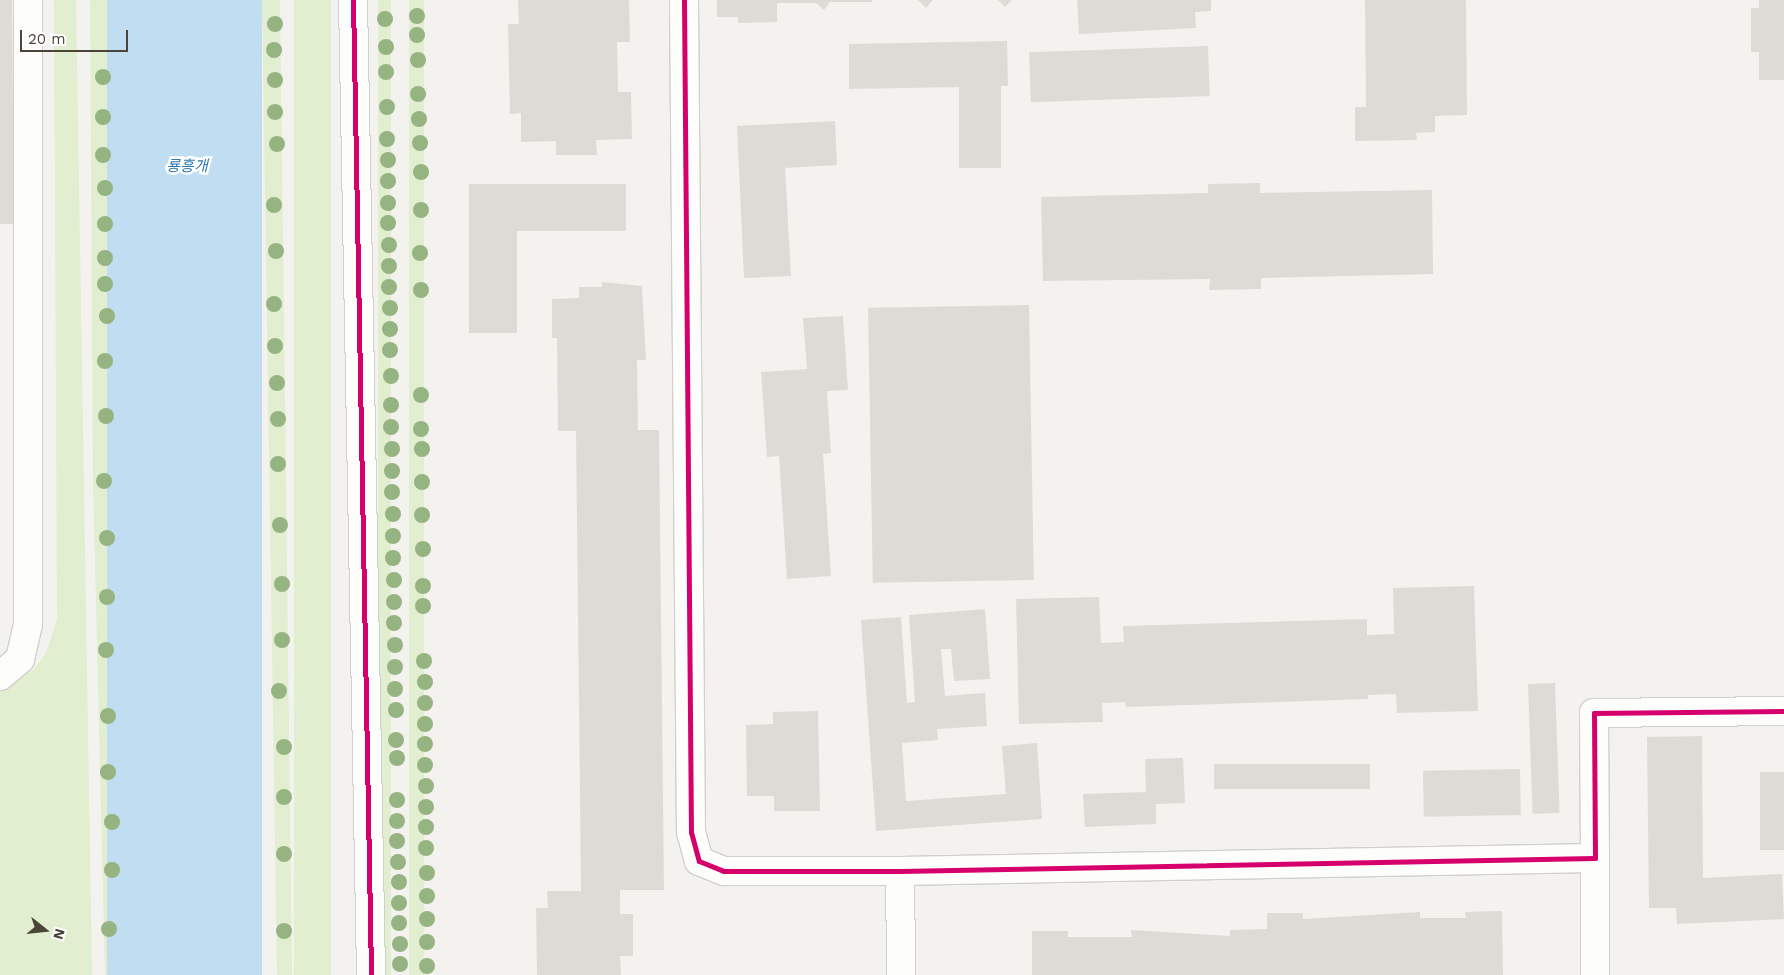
<!DOCTYPE html>
<html>
<head>
<meta charset="utf-8">
<style>
	body { margin:0 }
	#map { position:relative; width:1784px; height:975px; overflow:hidden; background:#f4f2ee; font-family:"Work Sans","Noto Sans KR",sans-serif }
	div>[style] { position:absolute }
	[style*='--x'] { left:calc(var(--x)*1px); top:calc(var(--y)*1px); width:calc(var(--w)*1px); rotate:calc(var(--a)*1deg) }
	.green>* { inset:0; background:#e1eecf; transform-origin:0 0 }
	.water>* { inset:0; background:#c0ddf1; transform-origin:0 0 }
	.building>* { inset:0; background:#dedbd6; transform-origin:0 0 }
	.roads { filter:drop-shadow(1px 0 #d2d0cb) drop-shadow(-1px 0 #d2d0cb) drop-shadow(0 1px #d2d0cb) drop-shadow(0 -1px #d2d0cb) }
	.minor>* { height:28px; margin:-14px; padding:0 14px; transform-origin:14px; border-radius:14px; background:#fdfdfc }
	.cycleway>* { height:5px; margin:-2.5px; padding:0 2.5px; transform-origin:2.5px; border-radius:2.5px; background:#d6006c }
	.trees>* { width:16px; height:16px; margin:-8px; border-radius:50%; background:#96b382 }
	span { translate:-50% -50%; white-space:nowrap; text-align:center; line-height:1.15; -webkit-text-stroke:5px #fff; paint-order:stroke }
	.water-label { font-size:15px; color:#2e7ab2; font-style:italic }
	.north { position:absolute; left:20px; top:905px; width:50px; height:50px; -webkit-text-stroke:4px #fff; paint-order:stroke; rotate:106deg; font-size:14px; font-weight:700; line-height:20px; text-align:center; color:#4b4439 }
	.north::after { content:''; display:block; margin:auto; width:18px; height:22px; background:#4b4439; clip-path:polygon(50% 0,100% 100%,50% 72%,0 100%) }
	.scale { position:absolute; left:20px; top:30px; width:108px; height:22px; box-sizing:border-box; border:2px solid #4b4439; border-top:0; padding-left:6px; font-size:15px; line-height:18px; white-space:nowrap; color:#4b4439; -webkit-text-stroke:4px #fff; paint-order:stroke }
</style>
</head>
<body>
<div id="map">
	<div class="green">
		<i style="clip-path:polygon(54px 0,76px 0,92px 975px,0 975px,0 682px,32px 671px,46px 653px,57px 619px)"></i>
		<i style="clip-path:polygon(90px 0,107px 0,124px 975px,105px 975px,93px 482px)"></i>
		<i style="clip-path:polygon(262px 0,280px 0,292px 975px,277px 975px)"></i>
		<i style="left:294px;top:0;width:37px;height:975px"></i>
		<i style="left:378px;top:0;width:13px;height:975px"></i>
		<i style="left:409px;top:0;width:15px;height:975px"></i>
	</div>
	<div class="water">
		<i style="left:107px;top:0;width:155px;height:975px"></i>
	</div>
	<div class="building">
		<i style="clip-path:polygon(0 0,12px 0,14px 224px,0 224px)"></i>
		<i style="clip-path:polygon(518px 0,629px 0,630px 42px,617px 42px,618px 92px,631px 92px,632px 139px,596px 140px,597px 155px,556px 155px,556px 141px,521px 142px,521px 113px,510px 114px,508px 24px,519px 24px)"></i>
		<i style="clip-path:polygon(717px 0,872px 0,872px 2px,830px 2px,824px 10px,816px 3px,777px 3px,777px 22px,738px 23px,738px 17px,717px 17px)"></i>
		<i style="clip-path:polygon(918px 0,933px 0,926px 8px)"></i>
		<i style="clip-path:polygon(998px 0,1012px 0,1005px 7px)"></i>
		<i style="clip-path:polygon(1077px 0,1211px 0,1211px 11px,1195px 12px,1196px 28px,1079px 34px)"></i>
		<i style="clip-path:polygon(1365px 0,1466px 0,1467px 115px,1435px 116px,1435px 132px,1416px 133px,1417px 140px,1355px 141px,1355px 107px,1366px 107px)"></i>
		<i style="clip-path:polygon(1759px 0,1784px 0,1784px 80px,1759px 80px,1759px 52px,1751px 52px,1751px 8px,1759px 8px)"></i>
		<i style="clip-path:polygon(1007px 41px,1008px 86px,1001px 86px,1001px 168px,959px 168px,959px 87px,849px 89px,849px 44px)"></i>
		<i style="left:1208px;top:46px;width:50px;height:179px;rotate:88deg"></i>
		<i style="clip-path:polygon(835px 121px,837px 165px,785px 168px,791px 276px,744px 278px,737px 126px)"></i>
		<i style="clip-path:polygon(1260px 183px,1260px 193px,1432px 190px,1433px 274px,1261px 278px,1261px 289px,1209px 290px,1210px 279px,1043px 281px,1041px 197px,1208px 193px,1208px 184px)"></i>
		<i style="clip-path:polygon(469px 184px,626px 184px,626px 231px,517px 231px,517px 333px,469px 333px)"></i>
		<i style="clip-path:polygon(602px 282px,642px 286px,646px 360px,637px 360px,638px 430px,659px 430px,664px 890px,620px 890px,620px 914px,633px 914px,633px 956px,620px 956px,621px 975px,537px 975px,536px 908px,548px 908px,547px 891px,581px 891px,576px 431px,558px 431px,557px 338px,552px 338px,552px 299px,579px 298px,579px 287px,602px 287px)"></i>
		<i style="left:1029px;top:305px;width:275px;height:161px;rotate:89deg"></i>
		<i style="clip-path:polygon(843px 316px,848px 390px,827px 391px,831px 453px,823px 454px,831px 576px,787px 579px,779px 456px,767px 457px,761px 372px,807px 369px,803px 318px)"></i>
		<i style="clip-path:polygon(1474px 586px,1478px 711px,1397px 713px,1396px 694px,1368px 695px,1368px 699px,1126px 707px,1125px 702px,1102px 703px,1103px 722px,1019px 724px,1016px 599px,1099px 597px,1101px 643px,1124px 642px,1123px 626px,1367px 619px,1367px 635px,1394px 634px,1393px 588px)"></i>
		<i style="clip-path:polygon(985px 609px,990px 679px,954px 681px,951px 649px,941px 649px,945px 696px,985px 693px,987px 726px,937px 729px,938px 740px,902px 743px,906px 801px,1006px 794px,1002px 746px,1037px 743px,1042px 819px,876px 831px,861px 620px,901px 617px,907px 703px,915px 702px,909px 615px)"></i>
		<i style="left:1555px;top:683px;width:130px;height:27px;rotate:88deg"></i>
		<i style="clip-path:polygon(818px 711px,820px 811px,774px 811px,774px 796px,747px 796px,746px 725px,773px 724px,773px 712px)"></i>
		<i style="clip-path:polygon(1702px 736px,1703px 878px,1782px 874px,1784px 919px,1677px 924px,1676px 908px,1649px 908px,1647px 737px)"></i>
		<i style="clip-path:polygon(1183px 758px,1185px 803px,1156px 804px,1156px 824px,1085px 827px,1083px 794px,1146px 792px,1145px 759px)"></i>
		<i style="left:1370px;top:764px;width:25px;height:156px;rotate:90deg"></i>
		<i style="left:1520px;top:769px;width:46px;height:97px;rotate:89deg"></i>
		<i style="left:1760px;top:772px;width:24px;height:78px"></i>
		<i style="clip-path:polygon(1502px 911px,1503px 975px,1032px 975px,1032px 931px,1068px 931px,1068px 937px,1132px 937px,1131px 930px,1230px 936px,1230px 930px,1267px 929px,1267px 913px,1303px 913px,1303px 919px,1420px 912px,1420px 918px,1466px 918px,1465px 912px)"></i>
	</div>
	<div class="roads">
		<div class="minor">
			<i style="--x:353;--y:0;--w:975;--a:88.94"></i>
			<i style="--x:684;--y:0;--w:832;--a:89.52"></i>
			<i style="--x:691;--y:832;--w:30;--a:75"></i>
			<i style="--x:699;--y:861;--w:27;--a:22"></i>
			<i style="--x:724;--y:871;--w:176;--a:0"></i>
			<i style="--x:900;--y:871;--w:695;--a:-1.07"></i>
			<i style="--x:1595;--y:858;--w:145;--a:-90.4"></i>
			<i style="--x:1594;--y:713;--w:190;--a:-0.6"></i>
			<i style="--x:0;--y:676;--w:26;--a:-40"></i>
			<i style="--x:20;--y:659;--w:35;--a:-77"></i>
			<i style="--x:28;--y:625;--w:625;--a:-90"></i>
			<i style="--x:1595;--y:858;--w:117;--a:90"></i>
			<i style="--x:900;--y:871;--w:104;--a:89.4"></i>
		</div>
	</div>
	<div class="cycleway">
		<i style="--x:353;--y:0;--w:975;--a:88.94"></i>
		<i style="--x:684;--y:0;--w:832;--a:89.52"></i>
		<i style="--x:691;--y:832;--w:30;--a:75"></i>
		<i style="--x:699;--y:861;--w:27;--a:22"></i>
		<i style="--x:724;--y:871;--w:176;--a:0"></i>
		<i style="--x:900;--y:871;--w:695;--a:-1.07"></i>
		<i style="--x:1595;--y:858;--w:145;--a:-90.4"></i>
		<i style="--x:1594;--y:713;--w:190;--a:-0.6"></i>
	</div>
	<div class="trees">
		<i style="left:417px;top:16px"></i>
		<i style="left:385px;top:19px"></i>
		<i style="left:275px;top:24px"></i>
		<i style="left:417px;top:35px"></i>
		<i style="left:386px;top:47px"></i>
		<i style="left:274px;top:50px"></i>
		<i style="left:418px;top:60px"></i>
		<i style="left:386px;top:72px"></i>
		<i style="left:103px;top:77px"></i>
		<i style="left:275px;top:80px"></i>
		<i style="left:418px;top:94px"></i>
		<i style="left:387px;top:107px"></i>
		<i style="left:275px;top:112px"></i>
		<i style="left:103px;top:117px"></i>
		<i style="left:419px;top:119px"></i>
		<i style="left:387px;top:139px"></i>
		<i style="left:420px;top:143px"></i>
		<i style="left:277px;top:144px"></i>
		<i style="left:103px;top:155px"></i>
		<i style="left:388px;top:160px"></i>
		<i style="left:421px;top:172px"></i>
		<i style="left:388px;top:181px"></i>
		<i style="left:105px;top:188px"></i>
		<i style="left:388px;top:203px"></i>
		<i style="left:274px;top:205px"></i>
		<i style="left:421px;top:210px"></i>
		<i style="left:388px;top:223px"></i>
		<i style="left:105px;top:224px"></i>
		<i style="left:389px;top:245px"></i>
		<i style="left:276px;top:251px"></i>
		<i style="left:420px;top:253px"></i>
		<i style="left:105px;top:258px"></i>
		<i style="left:389px;top:266px"></i>
		<i style="left:105px;top:284px"></i>
		<i style="left:389px;top:287px"></i>
		<i style="left:421px;top:290px"></i>
		<i style="left:274px;top:304px"></i>
		<i style="left:390px;top:308px"></i>
		<i style="left:107px;top:316px"></i>
		<i style="left:390px;top:329px"></i>
		<i style="left:275px;top:346px"></i>
		<i style="left:390px;top:350px"></i>
		<i style="left:105px;top:361px"></i>
		<i style="left:391px;top:376px"></i>
		<i style="left:277px;top:383px"></i>
		<i style="left:421px;top:395px"></i>
		<i style="left:391px;top:405px"></i>
		<i style="left:106px;top:416px"></i>
		<i style="left:278px;top:419px"></i>
		<i style="left:391px;top:427px"></i>
		<i style="left:421px;top:429px"></i>
		<i style="left:392px;top:449px"></i>
		<i style="left:422px;top:449px"></i>
		<i style="left:278px;top:464px"></i>
		<i style="left:392px;top:471px"></i>
		<i style="left:104px;top:481px"></i>
		<i style="left:422px;top:482px"></i>
		<i style="left:392px;top:492px"></i>
		<i style="left:393px;top:514px"></i>
		<i style="left:422px;top:515px"></i>
		<i style="left:280px;top:525px"></i>
		<i style="left:393px;top:536px"></i>
		<i style="left:107px;top:538px"></i>
		<i style="left:423px;top:549px"></i>
		<i style="left:393px;top:558px"></i>
		<i style="left:394px;top:580px"></i>
		<i style="left:282px;top:584px"></i>
		<i style="left:423px;top:586px"></i>
		<i style="left:107px;top:597px"></i>
		<i style="left:394px;top:602px"></i>
		<i style="left:423px;top:606px"></i>
		<i style="left:394px;top:623px"></i>
		<i style="left:282px;top:640px"></i>
		<i style="left:395px;top:645px"></i>
		<i style="left:106px;top:650px"></i>
		<i style="left:424px;top:661px"></i>
		<i style="left:395px;top:667px"></i>
		<i style="left:425px;top:682px"></i>
		<i style="left:395px;top:689px"></i>
		<i style="left:279px;top:691px"></i>
		<i style="left:425px;top:703px"></i>
		<i style="left:396px;top:710px"></i>
		<i style="left:108px;top:716px"></i>
		<i style="left:425px;top:724px"></i>
		<i style="left:396px;top:740px"></i>
		<i style="left:425px;top:744px"></i>
		<i style="left:284px;top:747px"></i>
		<i style="left:397px;top:758px"></i>
		<i style="left:425px;top:765px"></i>
		<i style="left:108px;top:772px"></i>
		<i style="left:426px;top:786px"></i>
		<i style="left:284px;top:797px"></i>
		<i style="left:397px;top:800px"></i>
		<i style="left:426px;top:807px"></i>
		<i style="left:397px;top:821px"></i>
		<i style="left:112px;top:822px"></i>
		<i style="left:426px;top:827px"></i>
		<i style="left:397px;top:841px"></i>
		<i style="left:426px;top:848px"></i>
		<i style="left:284px;top:854px"></i>
		<i style="left:398px;top:862px"></i>
		<i style="left:112px;top:870px"></i>
		<i style="left:427px;top:873px"></i>
		<i style="left:399px;top:882px"></i>
		<i style="left:427px;top:896px"></i>
		<i style="left:399px;top:903px"></i>
		<i style="left:427px;top:919px"></i>
		<i style="left:399px;top:923px"></i>
		<i style="left:109px;top:929px"></i>
		<i style="left:284px;top:931px"></i>
		<i style="left:427px;top:942px"></i>
		<i style="left:400px;top:944px"></i>
		<i style="left:400px;top:964px"></i>
		<i style="left:427px;top:966px"></i>
	</div>
	<div class="water-label">
		<span style="left:187px;top:167px">룡흥개</span>
	</div>
	<div class="north">N</div>
	<div class="scale">20 m</div>
</div>
</body>
</html>
